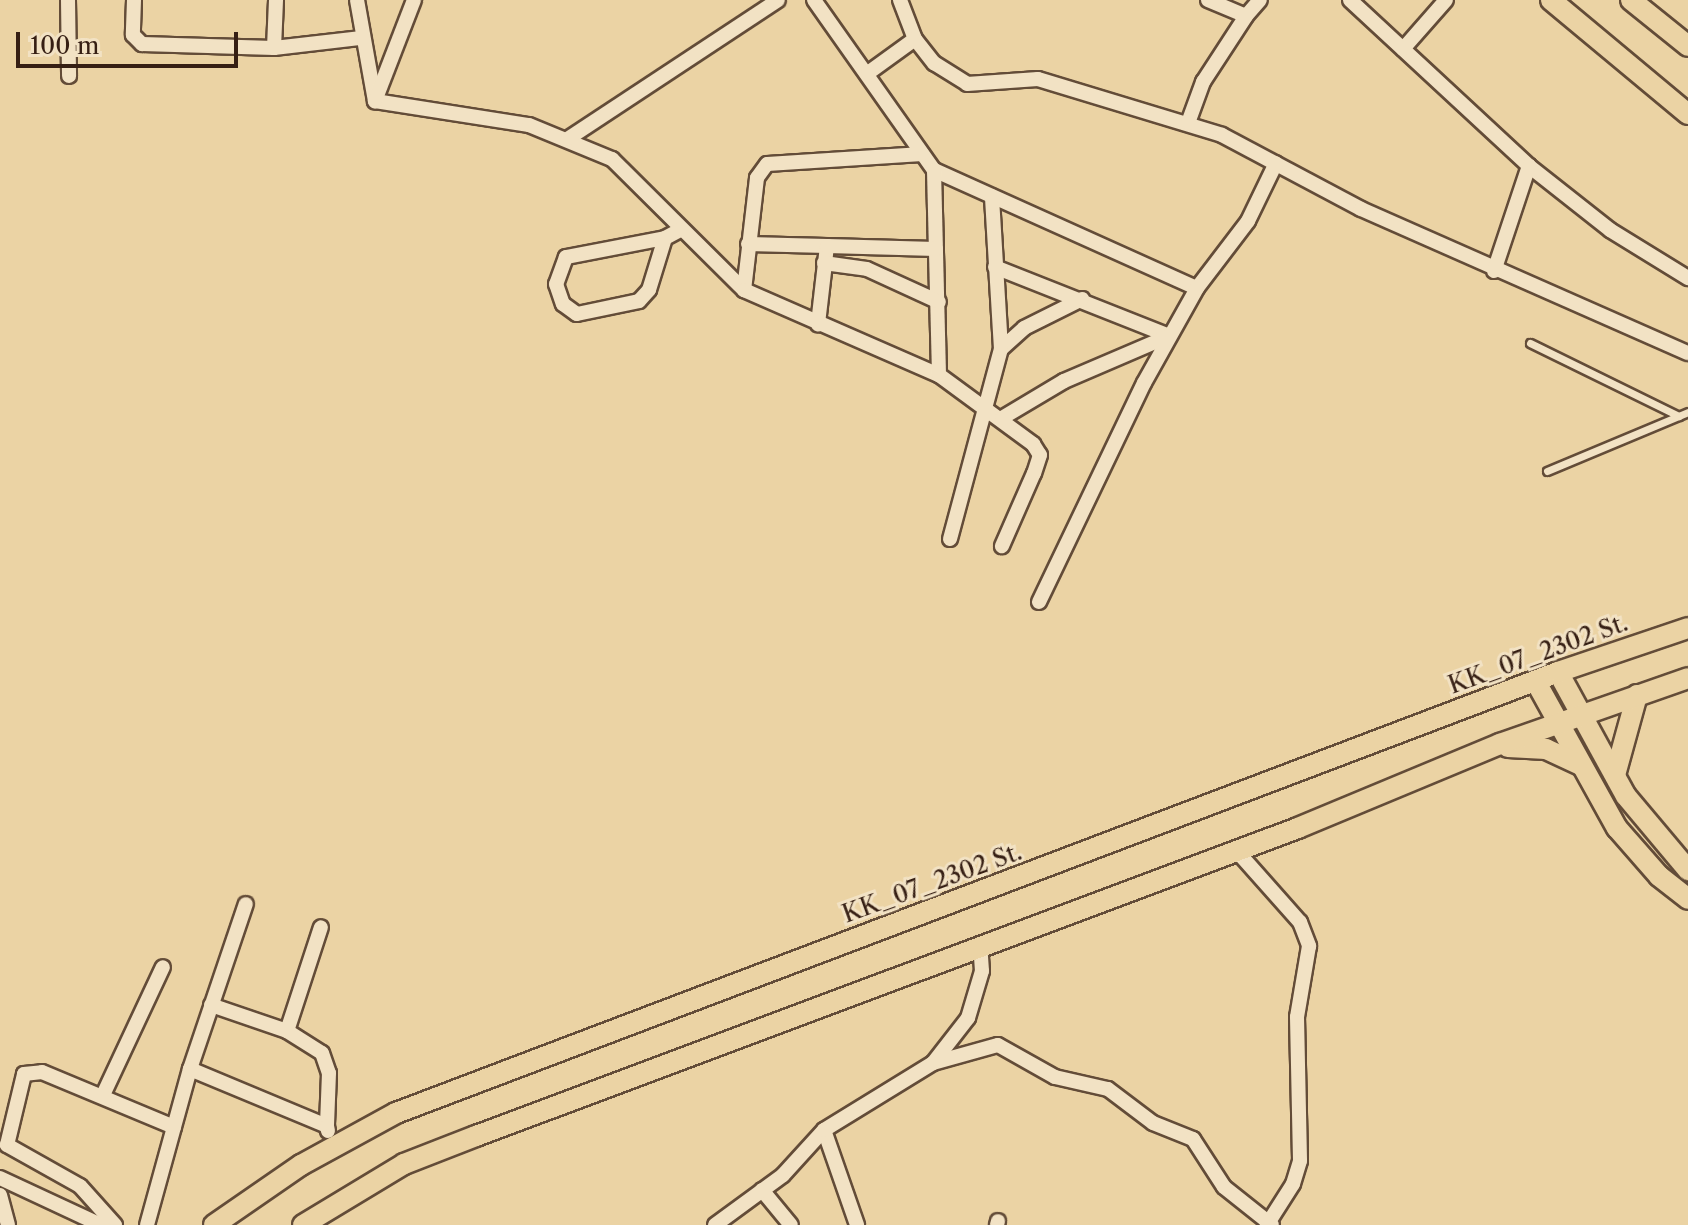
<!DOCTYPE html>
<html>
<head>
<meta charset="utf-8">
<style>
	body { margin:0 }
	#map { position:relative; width:1688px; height:1225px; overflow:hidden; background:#ebd3a4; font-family:"Libre Caslon Text",serif }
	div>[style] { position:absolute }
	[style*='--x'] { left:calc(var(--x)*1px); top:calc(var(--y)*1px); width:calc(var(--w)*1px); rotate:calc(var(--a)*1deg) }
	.roads { filter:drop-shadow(2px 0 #634c38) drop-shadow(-2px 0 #634c38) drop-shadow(0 2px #634c38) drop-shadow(0 -2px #634c38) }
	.service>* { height:7px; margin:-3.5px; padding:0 3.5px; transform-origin:3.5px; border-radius:3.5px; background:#f2e2c4 }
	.minor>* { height:14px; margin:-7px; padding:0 7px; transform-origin:7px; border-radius:7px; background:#f2e2c4 }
	.primary>* { height:20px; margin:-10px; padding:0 10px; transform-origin:10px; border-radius:10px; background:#ebd3a4 }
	span { translate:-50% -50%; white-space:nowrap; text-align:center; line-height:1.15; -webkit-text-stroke:6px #f2e2c4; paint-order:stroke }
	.street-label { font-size:24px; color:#361f14 }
	.scale { position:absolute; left:16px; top:32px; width:222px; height:36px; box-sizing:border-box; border:4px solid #361f14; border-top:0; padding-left:10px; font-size:24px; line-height:28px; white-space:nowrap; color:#361f14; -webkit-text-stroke:6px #f2e2c4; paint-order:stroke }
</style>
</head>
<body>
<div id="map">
	<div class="roads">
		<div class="service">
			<i style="--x:1530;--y:343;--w:166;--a:26.1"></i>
			<i style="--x:1547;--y:471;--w:153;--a:-22.7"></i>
		</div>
		<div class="minor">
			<i style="--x:68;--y:0;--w:76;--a:89.2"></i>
			<i style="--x:134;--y:0;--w:35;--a:92"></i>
			<i style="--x:133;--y:35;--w:13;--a:45"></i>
			<i style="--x:142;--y:44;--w:132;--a:1.7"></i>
			<i style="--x:274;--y:48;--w:88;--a:-6.6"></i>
			<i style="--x:357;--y:0;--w:103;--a:79.9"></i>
			<i style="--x:375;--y:101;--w:156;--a:8.9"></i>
			<i style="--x:529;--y:125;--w:90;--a:22.3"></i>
			<i style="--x:612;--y:159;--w:186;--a:44.8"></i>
			<i style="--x:814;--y:0;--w:208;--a:54.8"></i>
			<i style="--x:934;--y:170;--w:288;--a:24.2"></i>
			<i style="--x:900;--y:0;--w:42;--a:69"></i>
			<i style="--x:915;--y:39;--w:31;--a:52"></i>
			<i style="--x:934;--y:63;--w:39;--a:32"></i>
			<i style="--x:967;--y:84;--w:71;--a:-4"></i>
			<i style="--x:1038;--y:79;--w:192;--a:16.9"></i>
			<i style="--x:1222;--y:135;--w:157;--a:28"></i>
			<i style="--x:1361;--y:209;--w:357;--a:23.8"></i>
			<i style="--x:1208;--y:0;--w:41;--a:22.8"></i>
			<i style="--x:1246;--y:16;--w:21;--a:-49"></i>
			<i style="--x:1350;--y:0;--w:244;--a:42.8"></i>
			<i style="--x:1529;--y:166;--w:103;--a:38.3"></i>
			<i style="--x:1610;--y:230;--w:92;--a:31.6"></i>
			<i style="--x:274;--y:48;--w:48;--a:-87.6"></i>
			<i style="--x:1403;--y:49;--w:65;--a:-48.7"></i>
			<i style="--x:868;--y:73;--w:58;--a:-35.9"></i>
			<i style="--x:375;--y:101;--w:108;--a:-68.9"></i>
			<i style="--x:1188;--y:123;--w:44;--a:-69.9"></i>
			<i style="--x:1203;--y:82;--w:79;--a:-56.9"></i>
			<i style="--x:569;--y:138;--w:250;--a:-33.4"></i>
			<i style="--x:922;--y:154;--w:155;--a:176.3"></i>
			<i style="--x:767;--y:164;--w:17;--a:126"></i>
			<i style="--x:757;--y:178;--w:113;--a:96.6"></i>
			<i style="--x:744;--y:290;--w:213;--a:23.6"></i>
			<i style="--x:939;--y:375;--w:117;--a:36.3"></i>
			<i style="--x:1033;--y:444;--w:13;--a:58"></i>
			<i style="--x:1040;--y:455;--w:19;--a:108"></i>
			<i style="--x:1034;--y:473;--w:80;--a:113.7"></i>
			<i style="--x:934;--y:170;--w:205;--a:88.6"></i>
			<i style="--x:665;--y:238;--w:101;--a:169.1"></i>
			<i style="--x:566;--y:257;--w:29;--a:110"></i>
			<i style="--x:556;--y:284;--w:21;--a:71"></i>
			<i style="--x:563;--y:304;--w:17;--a:36"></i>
			<i style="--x:577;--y:314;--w:63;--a:-11.8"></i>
			<i style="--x:639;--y:301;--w:15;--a:-48"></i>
			<i style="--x:649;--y:290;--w:54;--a:-72.9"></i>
			<i style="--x:665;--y:238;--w:17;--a:-28"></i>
			<i style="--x:748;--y:244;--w:79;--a:1.5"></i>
			<i style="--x:827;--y:246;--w:79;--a:96.6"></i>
			<i style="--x:827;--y:246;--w:109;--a:1.6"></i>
			<i style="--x:824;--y:263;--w:43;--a:7.9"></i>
			<i style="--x:867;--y:269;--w:79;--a:24.6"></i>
			<i style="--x:995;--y:267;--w:187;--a:21.6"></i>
			<i style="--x:1494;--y:271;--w:111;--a:-71.6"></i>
			<i style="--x:1001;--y:349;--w:31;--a:-42"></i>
			<i style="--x:1024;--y:328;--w:65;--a:-26.6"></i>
			<i style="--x:1002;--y:418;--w:72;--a:-30.8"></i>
			<i style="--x:1064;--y:381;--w:114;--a:-23.2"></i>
			<i style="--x:950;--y:539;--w:197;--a:-75"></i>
			<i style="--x:1001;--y:349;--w:153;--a:-93.4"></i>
			<i style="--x:1039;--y:602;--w:243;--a:-64.4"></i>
			<i style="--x:1144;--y:383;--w:109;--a:-60.8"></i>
			<i style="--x:1197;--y:288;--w:84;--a:-52.7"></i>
			<i style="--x:1248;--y:221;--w:64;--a:-64.2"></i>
			<i style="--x:1236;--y:850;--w:96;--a:48.4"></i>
			<i style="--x:1300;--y:922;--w:26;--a:69"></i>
			<i style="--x:1309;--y:946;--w:72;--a:99.6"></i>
			<i style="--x:1297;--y:1017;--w:144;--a:88.8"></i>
			<i style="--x:1300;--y:1161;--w:24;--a:107"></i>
			<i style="--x:1293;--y:1184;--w:49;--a:122.4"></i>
			<i style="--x:211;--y:1005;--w:80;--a:18.9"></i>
			<i style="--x:287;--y:1031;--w:41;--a:32.2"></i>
			<i style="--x:322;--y:1053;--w:21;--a:71"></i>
			<i style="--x:329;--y:1073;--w:53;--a:92.2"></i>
			<i style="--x:287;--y:1031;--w:109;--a:-71.9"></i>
			<i style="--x:933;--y:1063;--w:67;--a:-15.5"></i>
			<i style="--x:998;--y:1045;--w:65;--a:29.3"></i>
			<i style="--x:1055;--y:1077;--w:54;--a:12.8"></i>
			<i style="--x:1108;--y:1089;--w:56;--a:37.1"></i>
			<i style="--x:1153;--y:1123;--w:43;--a:21.8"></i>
			<i style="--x:1193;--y:1139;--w:57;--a:57.1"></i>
			<i style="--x:1224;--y:1187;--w:61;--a:38.4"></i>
			<i style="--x:190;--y:1069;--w:148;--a:22.6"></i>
			<i style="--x:327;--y:1126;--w:5;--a:79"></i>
			<i style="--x:103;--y:1095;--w:141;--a:-64.9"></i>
			<i style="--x:824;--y:1130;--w:101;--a:70.8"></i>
			<i style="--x:0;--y:1178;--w:111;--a:25"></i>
			<i style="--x:762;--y:1190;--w:45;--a:50.4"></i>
			<i style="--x:0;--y:1195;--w:31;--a:75"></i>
			<i style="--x:115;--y:1225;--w:52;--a:-131.9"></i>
			<i style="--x:80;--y:1186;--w:84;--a:-150.7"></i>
			<i style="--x:7;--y:1145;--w:73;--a:-76.5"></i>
			<i style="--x:24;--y:1074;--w:18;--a:-6"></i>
			<i style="--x:42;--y:1072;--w:143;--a:22.6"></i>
			<i style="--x:147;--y:1225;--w:162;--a:-74.6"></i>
			<i style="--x:190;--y:1069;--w:174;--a:-71.3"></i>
			<i style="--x:715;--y:1225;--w:84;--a:-36.3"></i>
			<i style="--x:783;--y:1175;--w:61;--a:-47.7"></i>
			<i style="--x:824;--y:1130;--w:128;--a:-31.6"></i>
			<i style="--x:933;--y:1063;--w:57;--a:-52.1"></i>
			<i style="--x:968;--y:1018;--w:49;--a:-73.4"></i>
			<i style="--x:982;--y:971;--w:27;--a:-94"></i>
			<i style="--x:997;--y:1225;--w:4;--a:-76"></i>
		</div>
		<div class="primary">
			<i style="--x:1551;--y:0;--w:178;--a:39.8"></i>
			<i style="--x:1631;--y:0;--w:73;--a:38.9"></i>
			<i style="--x:1558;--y:672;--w:141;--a:61.3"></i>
			<i style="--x:1626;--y:796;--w:97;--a:50"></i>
			<i style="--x:1536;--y:682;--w:167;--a:61"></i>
			<i style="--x:1617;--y:828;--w:64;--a:48.8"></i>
			<i style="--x:1659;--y:876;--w:37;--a:38"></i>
			<i style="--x:1508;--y:747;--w:38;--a:3"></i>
			<i style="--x:1546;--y:749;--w:38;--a:25"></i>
			<i style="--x:1615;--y:775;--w:83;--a:-74.6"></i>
			<i style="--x:214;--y:1225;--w:106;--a:-34.6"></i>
			<i style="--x:301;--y:1165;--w:108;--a:-28.7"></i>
			<i style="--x:396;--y:1113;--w:1243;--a:-20.78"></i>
			<i style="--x:1558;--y:672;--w:137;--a:-18.7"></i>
			<i style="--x:303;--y:1225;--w:118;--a:-31.1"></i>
			<i style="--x:404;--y:1164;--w:77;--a:-21.3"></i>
			<i style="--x:476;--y:1136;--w:878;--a:-20.54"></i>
			<i style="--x:1298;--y:828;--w:219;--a:-22.6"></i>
			<i style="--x:1500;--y:744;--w:199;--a:-19.3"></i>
		</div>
	</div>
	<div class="street-label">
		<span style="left:1538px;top:654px;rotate:-20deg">KK_07_2302 St.</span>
		<span style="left:932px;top:883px;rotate:-20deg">KK_07_2302 St.</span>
	</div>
	<div class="scale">100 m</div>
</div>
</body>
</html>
